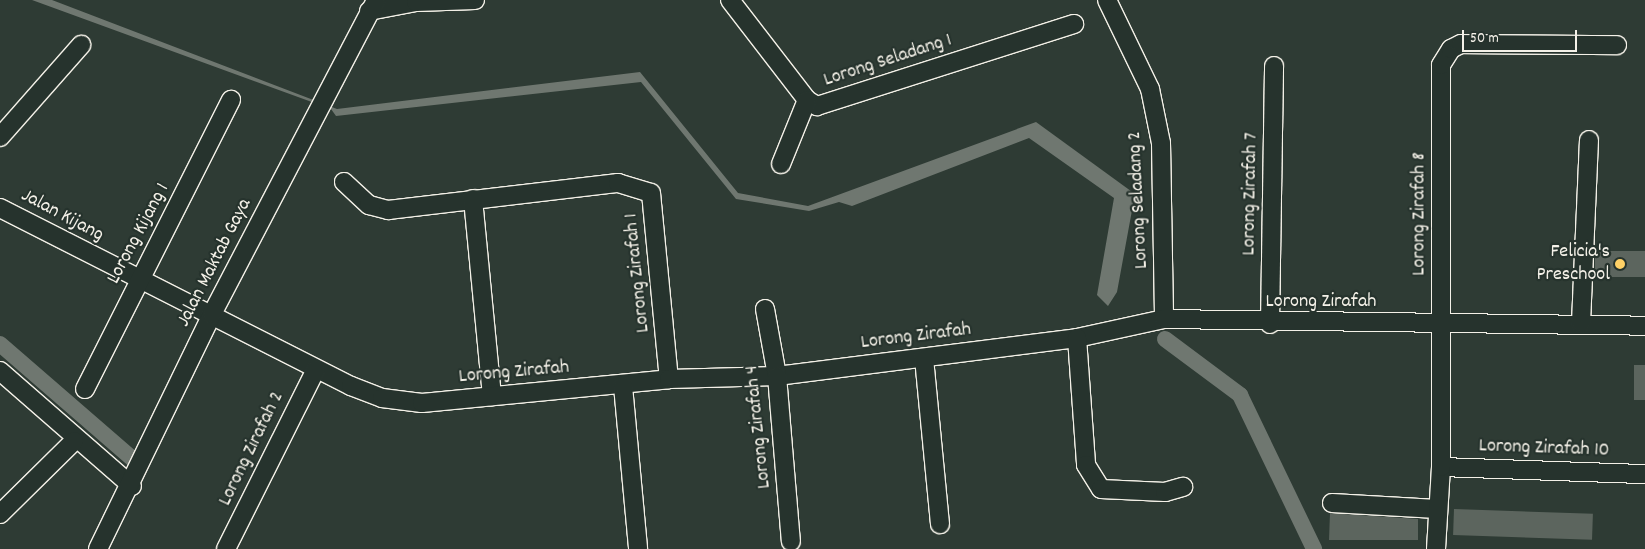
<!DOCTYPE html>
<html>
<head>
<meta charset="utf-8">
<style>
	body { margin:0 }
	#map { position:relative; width:1645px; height:549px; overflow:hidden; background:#2e3b34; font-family:Dekko,sans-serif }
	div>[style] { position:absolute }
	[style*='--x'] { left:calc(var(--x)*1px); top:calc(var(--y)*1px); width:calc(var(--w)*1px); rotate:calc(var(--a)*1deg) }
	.water>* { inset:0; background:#6f7770 }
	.canal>* { height:16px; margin:-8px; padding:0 8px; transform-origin:8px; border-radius:8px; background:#6f7770 }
	.building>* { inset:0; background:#5c655e; transform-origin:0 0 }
	.roads { filter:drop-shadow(1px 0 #f4f1e8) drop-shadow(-1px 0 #f4f1e8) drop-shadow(0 1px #f4f1e8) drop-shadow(0 -1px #f4f1e8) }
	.minor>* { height:18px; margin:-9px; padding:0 9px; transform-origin:9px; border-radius:9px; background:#26332d }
	.dots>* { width:14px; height:14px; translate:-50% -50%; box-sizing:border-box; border:2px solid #26332d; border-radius:50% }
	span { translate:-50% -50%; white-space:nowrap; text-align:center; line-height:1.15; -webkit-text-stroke:4.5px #26332d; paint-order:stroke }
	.street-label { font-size:20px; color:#f4f1e8 }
	.poi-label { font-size:20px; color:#f4f1e8 }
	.right { translate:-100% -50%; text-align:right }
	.scale { position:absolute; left:1462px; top:30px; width:115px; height:22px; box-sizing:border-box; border:2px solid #f4f1e8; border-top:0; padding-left:6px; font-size:15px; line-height:18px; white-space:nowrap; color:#f4f1e8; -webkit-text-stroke:4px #26332d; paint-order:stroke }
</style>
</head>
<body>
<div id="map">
	<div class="water">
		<i style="clip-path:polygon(32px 0,52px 0,337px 109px,640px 72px,738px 193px,808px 206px,1036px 122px,1135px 194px,1117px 292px,1108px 306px,1097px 295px,1114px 198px,1029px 138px,852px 206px,839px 202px,809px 211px,736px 199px,641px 82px,336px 116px,331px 109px)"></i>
	</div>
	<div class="canal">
		<i style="--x:1165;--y:339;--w:94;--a:36.7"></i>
		<i style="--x:1240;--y:395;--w:171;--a:64.3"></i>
		<i style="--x:0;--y:344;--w:179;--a:40.9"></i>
	</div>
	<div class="building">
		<i style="left:1595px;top:251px;width:50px;height:26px"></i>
		<i style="left:1634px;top:365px;width:11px;height:35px"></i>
		<i style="left:1454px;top:509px;width:139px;height:26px;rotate:2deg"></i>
		<i style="clip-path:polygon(1330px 513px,1418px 519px,1418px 540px,1329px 540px)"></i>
	</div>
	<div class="roads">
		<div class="minor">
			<i style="--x:730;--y:0;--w:126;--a:52.4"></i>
			<i style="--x:807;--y:100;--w:12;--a:31"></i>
			<i style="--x:817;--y:106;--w:270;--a:-17.7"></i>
			<i style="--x:1107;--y:0;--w:99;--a:64.2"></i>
			<i style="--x:1150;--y:89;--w:55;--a:78.5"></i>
			<i style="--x:1161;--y:143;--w:176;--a:89"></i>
			<i style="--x:369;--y:11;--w:48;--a:-10.8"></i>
			<i style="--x:416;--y:2;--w:59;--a:-1.9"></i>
			<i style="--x:0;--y:137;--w:123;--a:-48.6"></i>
			<i style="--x:781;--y:164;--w:69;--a:-67.9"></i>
			<i style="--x:344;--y:182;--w:34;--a:43"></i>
			<i style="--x:369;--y:205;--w:20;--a:15"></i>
			<i style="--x:388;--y:210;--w:232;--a:-6.7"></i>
			<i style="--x:618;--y:183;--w:34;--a:17"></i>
			<i style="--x:651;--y:193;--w:187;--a:84.5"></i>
			<i style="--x:473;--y:199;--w:198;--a:84.5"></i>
			<i style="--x:0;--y:208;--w:394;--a:26.9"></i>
			<i style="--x:351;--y:386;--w:33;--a:21"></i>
			<i style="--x:382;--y:398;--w:40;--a:7.1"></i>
			<i style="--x:422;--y:403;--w:248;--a:-5.5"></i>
			<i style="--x:669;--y:379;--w:108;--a:-1.6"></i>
			<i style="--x:777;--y:376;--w:302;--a:-7.2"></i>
			<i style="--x:1077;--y:338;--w:89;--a:-12.3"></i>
			<i style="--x:1164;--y:319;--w:481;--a:0.8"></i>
			<i style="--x:765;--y:309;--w:68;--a:79.8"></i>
			<i style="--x:777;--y:376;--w:166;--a:85.2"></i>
			<i style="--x:1581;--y:323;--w:183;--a:-87.5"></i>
			<i style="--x:1270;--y:324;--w:258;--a:-89.1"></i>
			<i style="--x:1077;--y:338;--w:127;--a:85.9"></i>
			<i style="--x:1086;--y:465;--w:28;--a:58"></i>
			<i style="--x:1101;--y:489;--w:64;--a:2.7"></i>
			<i style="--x:1165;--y:492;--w:19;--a:-16"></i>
			<i style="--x:924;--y:358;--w:167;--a:84.5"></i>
			<i style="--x:0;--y:371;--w:175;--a:41.1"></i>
			<i style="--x:623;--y:386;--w:164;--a:84.7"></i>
			<i style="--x:85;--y:389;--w:324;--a:-63.2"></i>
			<i style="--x:1441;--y:467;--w:204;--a:2"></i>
			<i style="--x:1332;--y:503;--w:105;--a:3.3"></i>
			<i style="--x:0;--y:514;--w:104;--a:-44.6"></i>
			<i style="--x:98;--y:549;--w:261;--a:-64.1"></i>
			<i style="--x:212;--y:314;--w:354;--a:-62.4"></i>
			<i style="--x:226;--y:549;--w:201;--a:-63.4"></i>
			<i style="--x:1436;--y:549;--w:82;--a:-86.5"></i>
			<i style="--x:1441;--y:467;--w:402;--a:-90"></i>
			<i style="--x:1441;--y:65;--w:19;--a:-58"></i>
			<i style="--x:1451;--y:49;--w:11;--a:-27"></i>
			<i style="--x:1461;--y:44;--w:156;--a:0.4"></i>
		</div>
	</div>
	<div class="dots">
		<i style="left:1620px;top:264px;background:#ffd166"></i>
	</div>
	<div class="street-label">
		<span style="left:888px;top:61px;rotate:-18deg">Lorong Seladang 1</span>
		<span style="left:1251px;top:194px;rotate:-89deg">Lorong Zirafah 7</span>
		<span style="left:1139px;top:200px;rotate:-93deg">Lorong Seladang 2</span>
		<span style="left:1420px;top:214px;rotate:-90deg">Lorong Zirafah 8</span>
		<span style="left:62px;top:216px;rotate:28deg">Jalan Kijang</span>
		<span style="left:139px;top:234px;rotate:-62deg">Lorong Kijang 1</span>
		<span style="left:215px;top:263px;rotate:-63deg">Jalan Maktab Gaya</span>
		<span style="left:638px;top:273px;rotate:-96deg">Lorong Zirafah 1</span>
		<span style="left:1321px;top:302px">Lorong Zirafah</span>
		<span style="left:916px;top:337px;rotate:-7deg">Lorong Zirafah</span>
		<span style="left:514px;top:373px;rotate:-5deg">Lorong Zirafah</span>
		<span style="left:759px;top:427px;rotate:-96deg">Lorong Zirafah 4</span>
		<span style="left:252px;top:449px;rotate:-64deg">Lorong Zirafah 2</span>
		<span style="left:1544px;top:449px;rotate:2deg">Lorong Zirafah 10</span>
	</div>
	<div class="poi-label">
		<span class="right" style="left:1610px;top:264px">Felicia's<br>Preschool</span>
	</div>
	<div class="scale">50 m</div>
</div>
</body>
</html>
